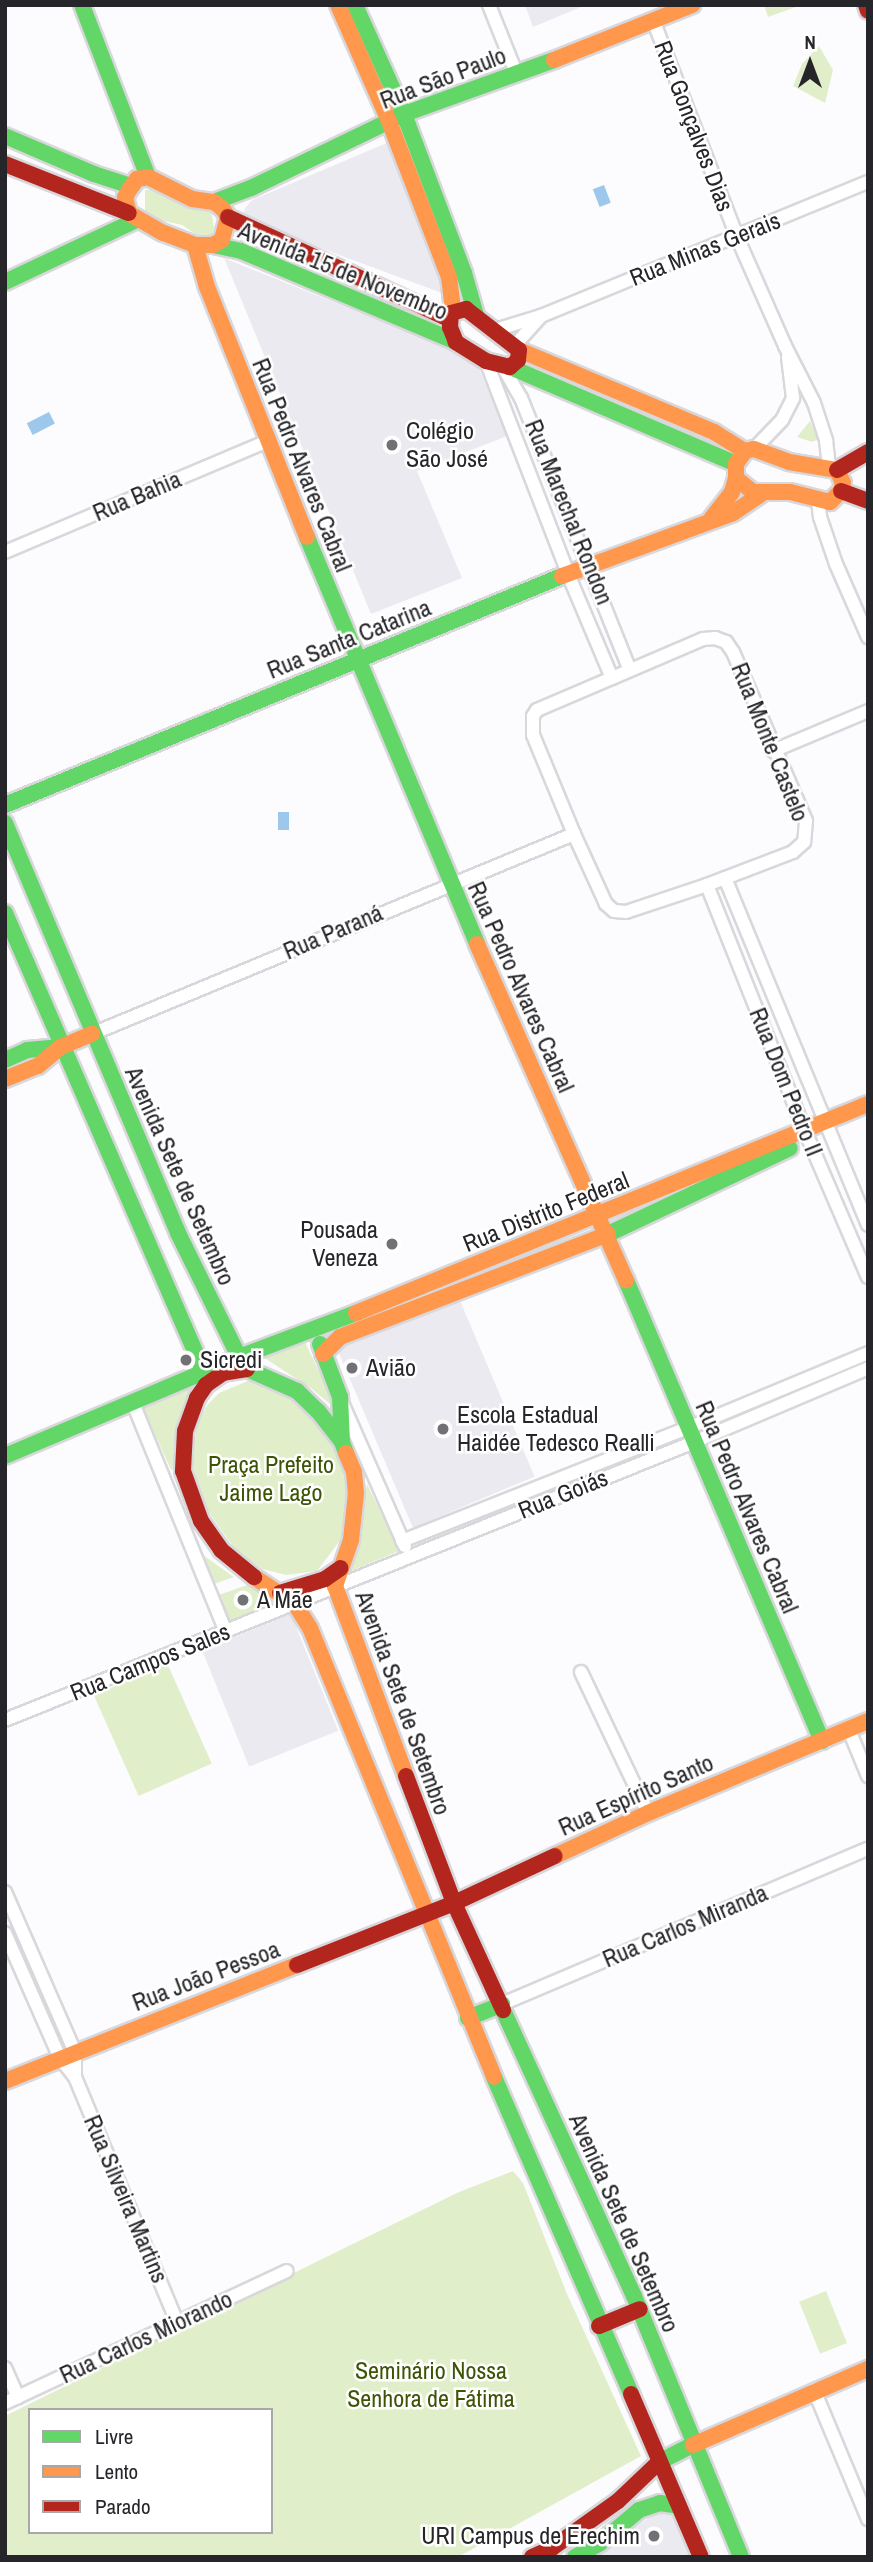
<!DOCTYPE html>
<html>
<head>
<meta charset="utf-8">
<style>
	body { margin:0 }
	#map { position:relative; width:873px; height:2562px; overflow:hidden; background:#fcfcfe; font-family:"Archivo Narrow",sans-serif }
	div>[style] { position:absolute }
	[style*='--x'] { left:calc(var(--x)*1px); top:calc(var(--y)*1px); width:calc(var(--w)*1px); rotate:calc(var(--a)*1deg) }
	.built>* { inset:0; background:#ebeaf1; transform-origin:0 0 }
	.green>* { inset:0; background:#e0efca; transform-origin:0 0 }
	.water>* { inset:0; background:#9dc8ec; transform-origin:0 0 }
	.roads { filter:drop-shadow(2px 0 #d8d7db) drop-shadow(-2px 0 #d8d7db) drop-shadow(0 2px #d8d7db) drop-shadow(0 -2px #d8d7db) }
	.street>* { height:12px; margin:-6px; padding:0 6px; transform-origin:6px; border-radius:6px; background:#fff }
	.fast>* { height:16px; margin:-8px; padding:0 8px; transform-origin:8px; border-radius:8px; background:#63d668 }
	.slow>* { height:16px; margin:-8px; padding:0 8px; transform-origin:8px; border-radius:8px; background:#ff974d }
	.jam>* { height:16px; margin:-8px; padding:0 8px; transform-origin:8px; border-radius:8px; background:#b3261e }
	.dots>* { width:19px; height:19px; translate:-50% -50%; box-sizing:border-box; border:4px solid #fff; border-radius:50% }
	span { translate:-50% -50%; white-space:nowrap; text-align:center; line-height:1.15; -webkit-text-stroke:5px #fff; paint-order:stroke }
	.street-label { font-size:24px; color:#262529 }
	.poi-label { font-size:24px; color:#262529 }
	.left { translate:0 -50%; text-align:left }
	.right { translate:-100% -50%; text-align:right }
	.park-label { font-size:24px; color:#3e5405 }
	.frame { position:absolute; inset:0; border:7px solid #262529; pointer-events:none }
	.legend { position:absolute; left:28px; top:2408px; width:245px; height:126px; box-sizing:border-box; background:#fff; border:2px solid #a8a8a9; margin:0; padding:9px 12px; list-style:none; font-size:21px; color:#262529 }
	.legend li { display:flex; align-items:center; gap:14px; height:35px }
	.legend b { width:35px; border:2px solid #a8a8a9 }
	.north { position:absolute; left:775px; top:28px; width:70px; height:70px; -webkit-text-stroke:5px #fff; paint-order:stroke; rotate:0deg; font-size:19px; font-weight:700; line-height:28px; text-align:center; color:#262529 }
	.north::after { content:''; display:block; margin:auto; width:24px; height:32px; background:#262529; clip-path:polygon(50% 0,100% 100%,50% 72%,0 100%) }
</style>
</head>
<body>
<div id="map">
	<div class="built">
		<i style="clip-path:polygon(525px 5px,586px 5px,533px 27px)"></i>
		<i style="clip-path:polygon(389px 142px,447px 292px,442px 293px,258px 225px,244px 215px,245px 208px,252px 200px)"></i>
		<i style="clip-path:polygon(224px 258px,475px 359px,507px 436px,417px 471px,462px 578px,371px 614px)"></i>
		<i style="left:458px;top:1296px;width:196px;height:132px;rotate:67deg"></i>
		<i style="left:291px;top:1614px;width:126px;height:96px;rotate:68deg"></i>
		<i style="clip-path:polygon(658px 2511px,677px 2516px,693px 2557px,594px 2557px)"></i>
	</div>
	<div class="green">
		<i style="clip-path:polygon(764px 5px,795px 5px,796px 7px,768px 17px)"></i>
		<i style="clip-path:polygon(819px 46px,833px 70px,825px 103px,793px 86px,802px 64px)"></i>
		<i style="clip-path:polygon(145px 190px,160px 190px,188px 209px,211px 210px,214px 228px,209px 243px,182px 225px,145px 217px)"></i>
		<i style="clip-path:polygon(810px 421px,819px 439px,812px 442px,797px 437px)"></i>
		<i style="clip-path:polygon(304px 1340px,338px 1411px,312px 1389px,263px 1357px)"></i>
		<i style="clip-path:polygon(248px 1381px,290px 1394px,326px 1430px,344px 1467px,349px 1492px,342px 1538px,317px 1571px,286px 1575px,262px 1569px,234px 1548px,203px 1504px,191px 1457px,198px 1422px,207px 1405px,219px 1393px)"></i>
		<i style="clip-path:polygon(187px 1384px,192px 1391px,178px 1467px,171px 1470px,141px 1403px)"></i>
		<i style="clip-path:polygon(367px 1484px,399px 1551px,351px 1571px,348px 1562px,357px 1547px)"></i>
		<i style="clip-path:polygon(203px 1555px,234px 1577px,211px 1585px)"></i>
		<i style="clip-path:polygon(247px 1585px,272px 1596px,277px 1607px,229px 1625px,216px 1596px)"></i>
		<i style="left:167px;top:1663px;width:110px;height:80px;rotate:66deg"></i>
		<i style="clip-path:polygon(evenodd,513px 2171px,523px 2183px,567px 2294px,641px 2456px,458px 2557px,5px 2557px,5px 2416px,316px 2262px,459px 2192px,513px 2171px,30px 2410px,271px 2410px,271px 2532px,30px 2532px,30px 2410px)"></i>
		<i style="left:826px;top:2291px;width:56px;height:29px;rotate:68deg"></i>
	</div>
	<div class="water">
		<i style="left:604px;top:185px;width:19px;height:12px;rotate:69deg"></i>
		<i style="left:49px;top:412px;width:13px;height:25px;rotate:63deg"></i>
		<i style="left:278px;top:812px;width:11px;height:18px"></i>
	</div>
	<div class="roads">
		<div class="street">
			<i style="--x:489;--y:5;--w:75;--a:68.2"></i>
			<i style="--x:653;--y:20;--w:233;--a:68.8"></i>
			<i style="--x:737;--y:237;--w:119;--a:66.2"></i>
			<i style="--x:785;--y:346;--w:64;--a:63"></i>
			<i style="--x:814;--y:403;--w:40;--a:72"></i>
			<i style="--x:826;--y:441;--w:26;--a:83"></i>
			<i style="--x:492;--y:331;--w:51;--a:-17"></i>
			<i style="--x:541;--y:316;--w:353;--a:-22.3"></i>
			<i style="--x:515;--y:345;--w:39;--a:-48"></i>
			<i style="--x:486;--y:361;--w:228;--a:68.9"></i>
			<i style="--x:568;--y:574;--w:113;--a:67.1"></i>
			<i style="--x:503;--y:367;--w:36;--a:60"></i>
			<i style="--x:521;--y:398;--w:293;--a:68.2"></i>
			<i style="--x:754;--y:449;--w:40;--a:-46"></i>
			<i style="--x:782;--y:420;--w:25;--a:-63"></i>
			<i style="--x:793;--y:398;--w:41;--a:-97"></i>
			<i style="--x:818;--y:501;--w:16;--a:83"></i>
			<i style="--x:820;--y:517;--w:50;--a:71.2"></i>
			<i style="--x:836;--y:564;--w:80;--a:66.3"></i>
			<i style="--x:5;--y:552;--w:285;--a:-22.9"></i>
			<i style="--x:715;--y:638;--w:12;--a:20"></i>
			<i style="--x:726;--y:642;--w:12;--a:55"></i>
			<i style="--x:733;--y:652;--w:184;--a:66.6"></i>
			<i style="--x:806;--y:821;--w:21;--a:95"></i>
			<i style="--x:804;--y:842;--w:15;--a:138"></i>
			<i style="--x:793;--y:852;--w:92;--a:159"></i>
			<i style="--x:707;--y:885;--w:85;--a:161.6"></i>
			<i style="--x:626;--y:912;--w:12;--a:-175"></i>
			<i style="--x:614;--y:911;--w:11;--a:-139"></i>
			<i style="--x:606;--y:904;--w:77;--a:-114.6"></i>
			<i style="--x:574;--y:834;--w:107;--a:-112.5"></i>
			<i style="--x:533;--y:735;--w:19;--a:-90"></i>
			<i style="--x:533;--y:716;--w:7;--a:-56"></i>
			<i style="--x:537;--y:710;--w:82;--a:-23.1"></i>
			<i style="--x:612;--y:678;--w:99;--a:-23.2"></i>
			<i style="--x:703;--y:639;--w:12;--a:-5"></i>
			<i style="--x:773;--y:751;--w:103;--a:-22.8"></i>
			<i style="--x:725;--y:878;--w:375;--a:67.6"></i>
			<i style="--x:707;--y:885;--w:265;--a:68.3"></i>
			<i style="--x:805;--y:1131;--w:159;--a:66.7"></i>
			<i style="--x:92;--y:1034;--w:522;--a:-22.54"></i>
			<i style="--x:133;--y:1403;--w:247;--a:67.9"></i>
			<i style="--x:343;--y:1405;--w:154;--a:66.3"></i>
			<i style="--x:402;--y:1541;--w:308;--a:-21.6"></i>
			<i style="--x:688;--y:1428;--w:195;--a:-22.6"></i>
			<i style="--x:581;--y:1672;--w:156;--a:64.6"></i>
			<i style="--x:5;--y:1720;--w:743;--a:-21.97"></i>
			<i style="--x:694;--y:1442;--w:189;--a:-23"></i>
			<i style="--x:849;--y:1730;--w:50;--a:67.6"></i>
			<i style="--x:5;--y:1892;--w:175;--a:66.4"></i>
			<i style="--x:75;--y:2052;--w:25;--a:90"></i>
			<i style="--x:5;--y:1933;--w:137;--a:66.3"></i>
			<i style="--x:60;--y:2058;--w:24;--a:52"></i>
			<i style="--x:75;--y:2077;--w:265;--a:67.4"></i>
			<i style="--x:502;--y:2004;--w:397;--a:-23"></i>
			<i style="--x:5;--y:2368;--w:32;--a:66"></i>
			<i style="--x:814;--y:2390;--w:140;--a:67.3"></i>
			<i style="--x:5;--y:2403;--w:311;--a:-25.1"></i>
		</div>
		<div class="fast">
			<i style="--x:82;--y:5;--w:184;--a:69"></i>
			<i style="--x:355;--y:5;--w:120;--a:65.8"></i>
			<i style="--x:404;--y:114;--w:170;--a:69.3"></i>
			<i style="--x:464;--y:273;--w:44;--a:74.1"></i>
			<i style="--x:5;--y:136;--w:97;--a:23.1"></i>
			<i style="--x:94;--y:174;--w:40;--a:18"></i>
			<i style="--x:214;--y:202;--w:40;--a:-21"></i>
			<i style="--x:251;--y:188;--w:170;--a:-25.8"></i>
			<i style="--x:404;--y:114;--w:159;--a:-19.8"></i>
			<i style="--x:213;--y:245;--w:29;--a:12"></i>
			<i style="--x:241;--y:251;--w:233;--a:22.9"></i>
			<i style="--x:5;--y:282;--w:147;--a:-25.3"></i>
			<i style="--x:510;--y:367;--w:246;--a:23.2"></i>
			<i style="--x:307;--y:537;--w:441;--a:67.3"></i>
			<i style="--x:5;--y:805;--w:602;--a:-22.35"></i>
			<i style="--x:5;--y:823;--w:445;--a:67.1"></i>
			<i style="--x:178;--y:1233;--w:138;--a:63.8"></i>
			<i style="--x:239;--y:1357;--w:14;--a:56"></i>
			<i style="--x:247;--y:1369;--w:55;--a:23.7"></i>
			<i style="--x:297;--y:1391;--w:29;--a:44"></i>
			<i style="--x:318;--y:1411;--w:39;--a:52"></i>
			<i style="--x:342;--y:1442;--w:12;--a:70"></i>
			<i style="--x:5;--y:913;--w:500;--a:66.56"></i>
			<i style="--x:204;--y:1372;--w:13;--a:81"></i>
			<i style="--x:5;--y:1060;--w:24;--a:-24"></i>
			<i style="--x:27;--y:1050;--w:34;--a:-5"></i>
			<i style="--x:608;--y:1234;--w:201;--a:-25.3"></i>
			<i style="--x:626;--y:1280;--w:501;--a:66.97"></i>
			<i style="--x:320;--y:1344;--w:57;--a:69.3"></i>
			<i style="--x:340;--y:1397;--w:45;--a:87.5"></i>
			<i style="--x:5;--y:1456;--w:254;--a:-22.9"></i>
			<i style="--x:239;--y:1357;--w:125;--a:-20.6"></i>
			<i style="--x:503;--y:2010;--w:315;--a:65.4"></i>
			<i style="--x:634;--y:2296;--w:282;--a:67.7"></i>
			<i style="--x:468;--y:2018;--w:37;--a:-22"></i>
			<i style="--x:494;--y:2077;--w:345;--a:66.6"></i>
			<i style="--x:659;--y:2462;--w:38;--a:-27"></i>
			<i style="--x:575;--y:2557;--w:29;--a:-29"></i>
			<i style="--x:600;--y:2543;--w:51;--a:-40.2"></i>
			<i style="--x:639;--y:2510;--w:22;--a:-18"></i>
			<i style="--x:660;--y:2503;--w:19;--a:9"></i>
		</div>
		<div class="slow">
			<i style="--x:338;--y:5;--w:127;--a:66.3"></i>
			<i style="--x:389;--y:121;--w:167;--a:69"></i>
			<i style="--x:449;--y:277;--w:33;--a:83"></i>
			<i style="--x:554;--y:60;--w:149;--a:-21.7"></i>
			<i style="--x:148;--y:177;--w:49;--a:26.6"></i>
			<i style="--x:192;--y:199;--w:22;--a:8"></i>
			<i style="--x:214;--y:202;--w:11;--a:38"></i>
			<i style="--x:223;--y:209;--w:9;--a:58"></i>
			<i style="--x:228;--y:217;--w:24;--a:105"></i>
			<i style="--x:222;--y:240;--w:10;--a:151"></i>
			<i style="--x:213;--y:245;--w:18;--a:180"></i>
			<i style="--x:195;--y:245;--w:34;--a:-159"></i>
			<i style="--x:163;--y:233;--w:39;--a:-150"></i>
			<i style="--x:129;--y:213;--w:16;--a:-105"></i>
			<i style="--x:125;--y:198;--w:9;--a:-63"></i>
			<i style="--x:129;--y:190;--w:14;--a:-54"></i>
			<i style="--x:137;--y:179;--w:11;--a:-10"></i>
			<i style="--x:195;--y:245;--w:44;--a:74.1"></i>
			<i style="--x:207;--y:287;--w:269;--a:68.2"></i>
			<i style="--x:519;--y:350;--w:212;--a:22.8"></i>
			<i style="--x:714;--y:432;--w:36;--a:32"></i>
			<i style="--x:754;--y:449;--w:37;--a:20"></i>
			<i style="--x:789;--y:462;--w:49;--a:9.5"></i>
			<i style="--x:837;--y:470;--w:14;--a:65"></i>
			<i style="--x:843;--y:483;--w:8;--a:104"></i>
			<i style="--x:841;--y:491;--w:16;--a:135"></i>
			<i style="--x:830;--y:502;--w:41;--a:-166"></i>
			<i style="--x:790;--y:492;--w:37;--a:180"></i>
			<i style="--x:753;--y:492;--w:22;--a:-141"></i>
			<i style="--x:736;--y:478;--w:14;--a:-90"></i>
			<i style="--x:736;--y:464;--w:16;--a:-55"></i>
			<i style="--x:745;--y:451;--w:9;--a:-13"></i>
			<i style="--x:711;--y:519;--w:34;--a:-52"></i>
			<i style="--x:732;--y:492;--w:15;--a:-74"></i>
			<i style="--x:562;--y:576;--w:182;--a:-20.2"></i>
			<i style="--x:733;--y:513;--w:37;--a:-34"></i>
			<i style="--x:477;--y:944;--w:368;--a:66.1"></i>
			<i style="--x:5;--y:1079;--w:35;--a:-22"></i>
			<i style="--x:38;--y:1066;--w:30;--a:-40"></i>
			<i style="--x:61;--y:1047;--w:34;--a:-23"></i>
			<i style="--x:356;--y:1313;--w:553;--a:-22.21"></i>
			<i style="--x:323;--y:1354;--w:24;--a:-45"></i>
			<i style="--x:340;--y:1337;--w:287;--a:-21"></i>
			<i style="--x:346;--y:1453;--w:21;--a:67"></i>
			<i style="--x:354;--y:1472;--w:21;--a:85"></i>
			<i style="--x:356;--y:1493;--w:47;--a:96.1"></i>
			<i style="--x:351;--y:1540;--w:49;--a:109.2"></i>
			<i style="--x:335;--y:1586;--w:203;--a:69.5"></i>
			<i style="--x:254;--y:1577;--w:49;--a:33.4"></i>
			<i style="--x:295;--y:1604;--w:28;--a:58"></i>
			<i style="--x:310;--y:1628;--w:485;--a:67.7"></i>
			<i style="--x:555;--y:1856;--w:102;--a:-24.8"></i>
			<i style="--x:648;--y:1813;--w:238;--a:-22.7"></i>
			<i style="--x:5;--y:2081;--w:314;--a:-21.7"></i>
			<i style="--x:693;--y:2445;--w:191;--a:-23.5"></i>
		</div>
		<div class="jam">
			<i style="--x:866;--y:5;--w:6;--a:72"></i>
			<i style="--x:5;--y:164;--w:133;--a:21.6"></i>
			<i style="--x:228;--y:217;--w:243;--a:24.8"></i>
			<i style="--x:466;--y:309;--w:67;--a:37.7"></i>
			<i style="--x:519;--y:350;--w:10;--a:96"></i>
			<i style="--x:518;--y:360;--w:11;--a:139"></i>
			<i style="--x:510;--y:367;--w:25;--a:-166"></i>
			<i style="--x:486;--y:361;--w:36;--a:-148"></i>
			<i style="--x:456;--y:342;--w:16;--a:-112"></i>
			<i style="--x:450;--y:327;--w:14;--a:-86"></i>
			<i style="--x:451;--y:313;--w:16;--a:-15"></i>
			<i style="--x:837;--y:470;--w:36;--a:-30"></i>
			<i style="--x:841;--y:491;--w:29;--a:20"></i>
			<i style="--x:247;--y:1369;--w:24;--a:171"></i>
			<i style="--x:223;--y:1373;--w:21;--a:145"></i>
			<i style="--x:206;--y:1385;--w:16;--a:125"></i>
			<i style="--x:197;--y:1398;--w:35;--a:110"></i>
			<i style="--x:185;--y:1431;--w:40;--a:92.9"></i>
			<i style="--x:183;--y:1471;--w:53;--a:70.2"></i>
			<i style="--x:201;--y:1521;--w:35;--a:55"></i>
			<i style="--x:221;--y:1550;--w:43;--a:39.3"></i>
			<i style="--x:280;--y:1593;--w:47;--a:-17.3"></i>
			<i style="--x:325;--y:1579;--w:19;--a:-35"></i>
			<i style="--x:406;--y:1776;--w:136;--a:69.3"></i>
			<i style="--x:454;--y:1903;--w:118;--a:65.4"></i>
			<i style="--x:297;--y:1965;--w:169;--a:-21.5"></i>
			<i style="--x:454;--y:1903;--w:111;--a:-25"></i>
			<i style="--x:599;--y:2326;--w:44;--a:-22.5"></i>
			<i style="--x:631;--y:2394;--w:177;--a:66.8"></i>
			<i style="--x:532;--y:2557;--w:22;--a:-24"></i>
			<i style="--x:552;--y:2548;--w:81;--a:-35.5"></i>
			<i style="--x:618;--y:2501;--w:57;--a:-43.6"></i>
		</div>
	</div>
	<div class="dots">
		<i style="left:392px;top:445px;background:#717074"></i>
		<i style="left:392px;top:1244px;background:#717074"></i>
		<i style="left:186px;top:1360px;background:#717074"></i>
		<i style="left:352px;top:1368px;background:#717074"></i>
		<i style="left:443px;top:1429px;background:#717074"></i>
		<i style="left:243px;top:1600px;background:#717074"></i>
		<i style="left:654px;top:2536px;background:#717074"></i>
	</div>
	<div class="street-label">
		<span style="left:443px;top:78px;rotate:-21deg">Rua São Paulo</span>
		<span style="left:694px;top:126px;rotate:69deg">Rua Gonçalves Dias</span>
		<span style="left:705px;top:249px;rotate:-22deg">Rua Minas Gerais</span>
		<span style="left:343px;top:271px;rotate:22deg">Avenida 15 de Novembro</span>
		<span style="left:302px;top:465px;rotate:68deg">Rua Pedro Alvares Cabral</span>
		<span style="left:137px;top:496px;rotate:-23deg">Rua Bahia</span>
		<span style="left:569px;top:512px;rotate:68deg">Rua Marechal Rondon</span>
		<span style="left:349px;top:639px;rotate:-22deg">Rua Santa Catarina</span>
		<span style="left:770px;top:742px;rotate:68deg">Rua Monte Castelo</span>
		<span style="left:333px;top:932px;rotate:-23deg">Rua Paraná</span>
		<span style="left:521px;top:987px;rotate:66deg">Rua Pedro Alvares Cabral</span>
		<span style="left:786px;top:1082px;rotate:68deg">Rua Dom Pedro II</span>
		<span style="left:180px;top:1176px;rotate:66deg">Avenida Sete de Setembro</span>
		<span style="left:546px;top:1212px;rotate:-22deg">Rua Distrito Federal</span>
		<span style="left:563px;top:1494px;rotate:-22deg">Rua Goiás</span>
		<span style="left:747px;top:1507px;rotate:67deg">Rua Pedro Alvares Cabral</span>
		<span style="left:150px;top:1662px;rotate:-22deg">Rua Campos Sales</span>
		<span style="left:403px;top:1703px;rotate:70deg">Avenida Sete de Setembro</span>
		<span style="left:636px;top:1795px;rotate:-24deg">Rua Espírito Santo</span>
		<span style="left:685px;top:1926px;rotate:-23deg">Rua Carlos Miranda</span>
		<span style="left:206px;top:1976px;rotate:-21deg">Rua João Pessoa</span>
		<span style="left:126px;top:2199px;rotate:67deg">Rua Silveira Martins</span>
		<span style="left:624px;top:2223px;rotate:66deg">Avenida Sete de Setembro</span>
		<span style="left:146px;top:2337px;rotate:-25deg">Rua Carlos Miorando</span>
	</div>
	<div class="poi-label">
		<span class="left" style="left:406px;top:445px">Colégio<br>São José</span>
		<span class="right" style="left:378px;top:1244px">Pousada<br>Veneza</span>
		<span class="left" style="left:200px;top:1360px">Sicredi</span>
		<span class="left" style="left:366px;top:1368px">Avião</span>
		<span class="left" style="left:457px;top:1429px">Escola Estadual<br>Haidée Tedesco Realli</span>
		<span class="left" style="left:257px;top:1600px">A Mãe</span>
		<span class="right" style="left:640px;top:2536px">URI Campus de Erechim</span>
	</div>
	<div class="park-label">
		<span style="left:271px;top:1479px">Praça Prefeito<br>Jaime Lago</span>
		<span style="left:431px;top:2385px">Seminário Nossa<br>Senhora de Fátima</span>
	</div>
	<div class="frame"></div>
	<ul class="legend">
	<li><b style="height:9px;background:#63d668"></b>Livre</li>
	<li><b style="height:9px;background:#ff974d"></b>Lento</li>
	<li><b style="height:9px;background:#b3261e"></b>Parado</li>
	</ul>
	<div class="north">N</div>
</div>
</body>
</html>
